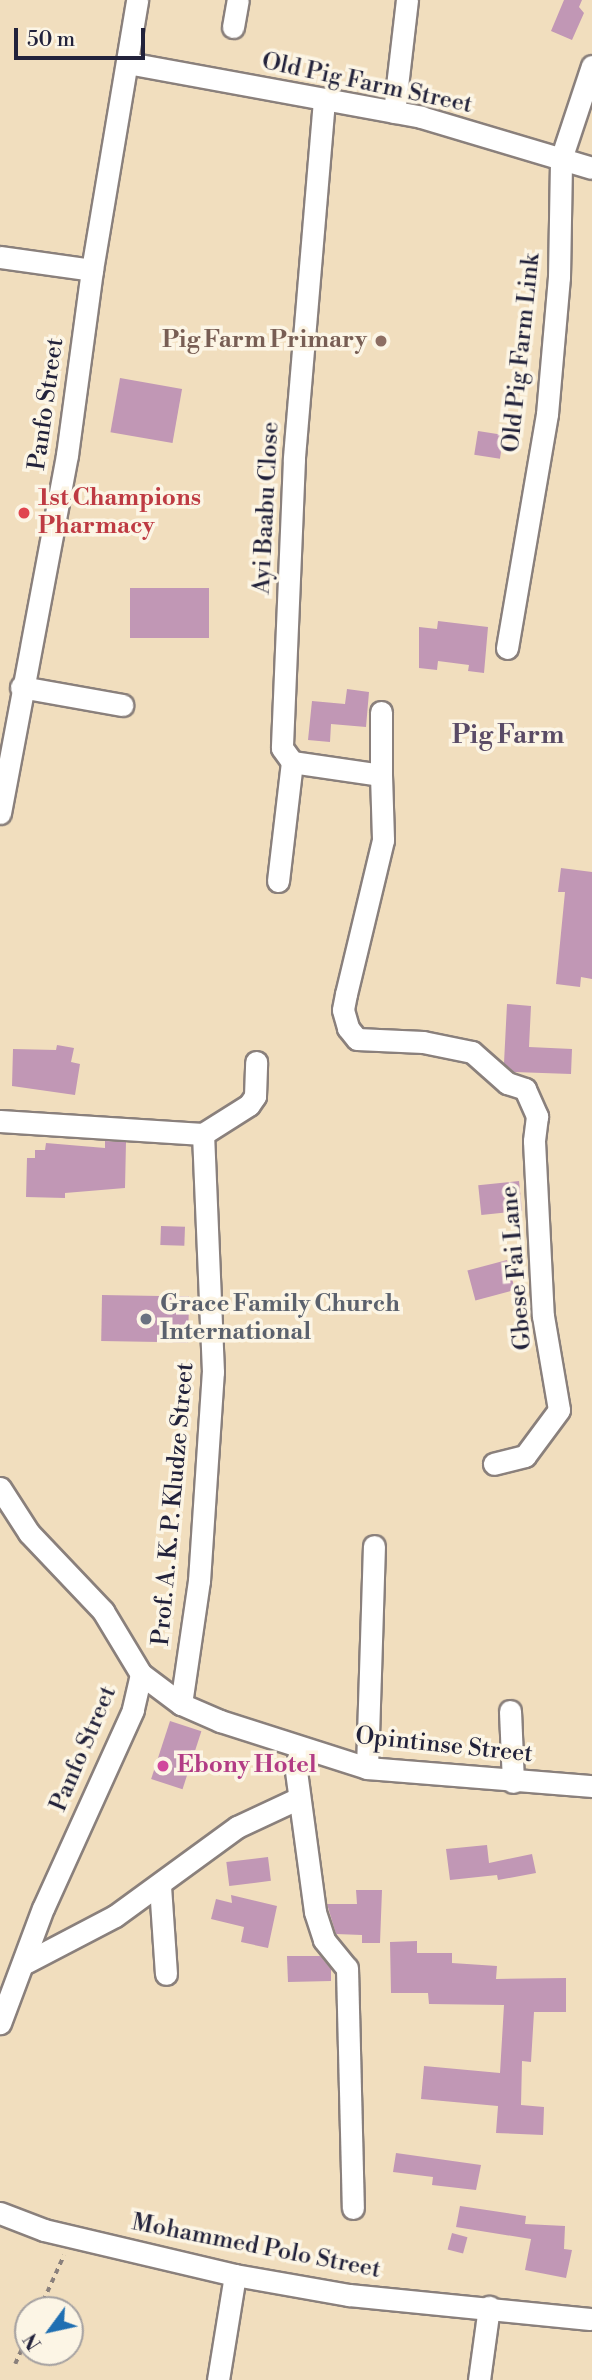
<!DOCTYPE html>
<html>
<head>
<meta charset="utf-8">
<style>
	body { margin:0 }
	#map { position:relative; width:592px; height:2380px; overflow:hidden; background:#f1debe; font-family:"Libre Bodoni",serif }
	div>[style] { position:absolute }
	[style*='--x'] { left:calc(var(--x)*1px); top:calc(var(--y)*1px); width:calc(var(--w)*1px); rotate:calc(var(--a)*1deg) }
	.building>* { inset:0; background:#c197b5; transform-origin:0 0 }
	.path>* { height:3.5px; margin-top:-1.75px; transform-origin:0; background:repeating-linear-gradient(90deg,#8a807c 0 5px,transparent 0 10px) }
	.roads { filter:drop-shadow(2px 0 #8a807c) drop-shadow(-2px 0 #8a807c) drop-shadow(0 2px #8a807c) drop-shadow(0 -2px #8a807c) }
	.minor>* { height:21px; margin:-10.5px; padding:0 10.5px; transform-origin:10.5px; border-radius:10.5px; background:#fff }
	.dots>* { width:19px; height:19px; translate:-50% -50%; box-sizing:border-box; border:4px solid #fcf5e5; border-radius:50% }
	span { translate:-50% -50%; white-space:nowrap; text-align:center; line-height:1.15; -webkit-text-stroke:7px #fcf5e5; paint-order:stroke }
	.street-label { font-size:24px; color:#22223b }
	.education-label { font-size:24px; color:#785e54; font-weight:700 }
	.right { translate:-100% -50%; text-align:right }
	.health-label { font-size:24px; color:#be3a42; font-weight:700 }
	.left { translate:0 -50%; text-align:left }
	.worship-label { font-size:24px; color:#5b616d; font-weight:700 }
	.hotel-label { font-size:24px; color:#b23c85; font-weight:700 }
	.neighbourhood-label { font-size:26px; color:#5a4b66; font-weight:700 }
	.north { position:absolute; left:14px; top:2296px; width:70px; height:70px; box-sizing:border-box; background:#fcf5e5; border:2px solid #a5a1a1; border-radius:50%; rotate:237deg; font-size:19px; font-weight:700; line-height:28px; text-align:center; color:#22223b }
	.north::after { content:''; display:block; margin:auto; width:24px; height:32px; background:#1f6fb2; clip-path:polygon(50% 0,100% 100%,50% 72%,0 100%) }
	.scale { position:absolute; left:14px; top:28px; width:131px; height:32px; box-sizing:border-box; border:4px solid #22223b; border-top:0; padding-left:9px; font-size:21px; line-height:24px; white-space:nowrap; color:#22223b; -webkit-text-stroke:5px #fcf5e5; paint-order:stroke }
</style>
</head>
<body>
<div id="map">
	<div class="building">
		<i style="clip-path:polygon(564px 0,582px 0,579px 7px,584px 13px,572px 40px,551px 31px)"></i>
		<i style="left:120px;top:378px;width:63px;height:55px;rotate:10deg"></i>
		<i style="left:478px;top:431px;width:26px;height:24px;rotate:9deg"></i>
		<i style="left:130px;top:588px;width:79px;height:50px"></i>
		<i style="clip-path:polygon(438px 621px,488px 627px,484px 673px,468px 671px,469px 665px,438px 661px,437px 670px,419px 668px,419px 627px,437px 629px)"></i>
		<i style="clip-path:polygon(347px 689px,369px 692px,366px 727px,331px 724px,330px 742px,308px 740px,312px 701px,345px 704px)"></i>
		<i style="clip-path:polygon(561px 868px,592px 872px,592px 979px,581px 977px,580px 987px,556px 984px,565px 892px,558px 892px)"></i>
		<i style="clip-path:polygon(507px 1004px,531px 1006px,529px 1047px,572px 1049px,571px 1074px,514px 1072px,504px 1063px)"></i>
		<i style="clip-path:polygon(57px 1045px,74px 1048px,71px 1062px,80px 1064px,75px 1095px,12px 1086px,13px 1049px,56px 1050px)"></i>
		<i style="clip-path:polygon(105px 1141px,126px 1142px,125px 1188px,65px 1193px,65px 1198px,26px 1197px,27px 1158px,35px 1158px,35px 1150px,45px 1150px,46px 1143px,105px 1148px)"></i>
		<i style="left:519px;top:1181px;width:30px;height:41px;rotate:84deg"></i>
		<i style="left:161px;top:1226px;width:24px;height:19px;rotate:2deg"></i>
		<i style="left:507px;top:1260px;width:31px;height:41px;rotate:75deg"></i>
		<i style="left:102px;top:1295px;width:87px;height:46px;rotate:1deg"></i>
		<i style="left:170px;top:1721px;width:33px;height:61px;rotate:18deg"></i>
		<i style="clip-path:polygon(487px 1845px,489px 1863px,532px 1854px,536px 1873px,498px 1880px,497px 1875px,450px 1880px,446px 1849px)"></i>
		<i style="left:268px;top:1857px;width:24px;height:42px;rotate:83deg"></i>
		<i style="clip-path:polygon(356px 1890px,382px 1890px,380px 1943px,362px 1943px,362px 1935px,336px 1934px,327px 1904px,357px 1904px)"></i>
		<i style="clip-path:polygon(231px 1895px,277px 1906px,268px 1948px,241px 1942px,244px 1927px,211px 1919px,216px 1899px,232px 1903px)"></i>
		<i style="clip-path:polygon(417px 1941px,417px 1953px,452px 1953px,452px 1963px,497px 1966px,496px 1979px,566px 1978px,566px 2012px,534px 2012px,531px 2062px,522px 2061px,521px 2105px,544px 2107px,543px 2135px,496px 2133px,498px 2106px,421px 2099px,424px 2066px,500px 2073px,504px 2005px,429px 2004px,428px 1993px,391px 1993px,390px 1942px)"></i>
		<i style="clip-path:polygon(287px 1956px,320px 1956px,331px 1969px,331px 1981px,288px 1982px)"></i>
		<i style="clip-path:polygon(396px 2153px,481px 2165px,476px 2190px,432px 2185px,433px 2177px,393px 2172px)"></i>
		<i style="clip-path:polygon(460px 2206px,526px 2216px,525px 2224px,565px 2226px,564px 2249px,572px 2250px,566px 2278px,525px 2270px,531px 2239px,456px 2227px)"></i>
		<i style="left:452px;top:2233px;width:16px;height:17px;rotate:15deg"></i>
	</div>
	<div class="path">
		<i style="--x:39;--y:2310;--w:60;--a:-65.6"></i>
		<i style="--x:15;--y:2364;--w:32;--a:-66"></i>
	</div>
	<div class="roads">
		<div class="minor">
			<i style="--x:233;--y:27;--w:27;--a:-80"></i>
			<i style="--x:128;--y:63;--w:298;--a:10.4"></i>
			<i style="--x:421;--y:117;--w:178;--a:16.6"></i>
			<i style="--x:324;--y:100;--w:360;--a:94.8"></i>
			<i style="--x:294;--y:459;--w:289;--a:92.4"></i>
			<i style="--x:282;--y:748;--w:17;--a:54"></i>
			<i style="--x:292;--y:762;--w:90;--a:8.3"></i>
			<i style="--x:381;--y:775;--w:63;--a:-90"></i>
			<i style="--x:394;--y:112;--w:113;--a:-83.4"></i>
			<i style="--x:0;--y:257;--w:93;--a:8"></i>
			<i style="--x:507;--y:648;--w:237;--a:-80.3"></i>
			<i style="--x:547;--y:414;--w:138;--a:-85"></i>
			<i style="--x:559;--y:277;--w:118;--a:-89"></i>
			<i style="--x:561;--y:159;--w:98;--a:-71.6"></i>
			<i style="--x:21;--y:687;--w:103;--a:10.1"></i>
			<i style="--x:381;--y:775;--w:65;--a:88.2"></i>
			<i style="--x:383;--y:840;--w:158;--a:103.5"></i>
			<i style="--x:346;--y:994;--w:16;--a:101"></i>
			<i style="--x:343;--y:1010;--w:19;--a:74"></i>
			<i style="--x:348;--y:1028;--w:14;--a:51"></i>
			<i style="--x:357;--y:1039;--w:66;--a:2.6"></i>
			<i style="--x:423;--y:1042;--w:50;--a:11.5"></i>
			<i style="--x:472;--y:1052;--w:47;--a:41.5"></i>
			<i style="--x:507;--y:1083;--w:19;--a:18"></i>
			<i style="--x:525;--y:1089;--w:30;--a:66"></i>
			<i style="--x:537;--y:1116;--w:25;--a:97"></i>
			<i style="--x:534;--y:1141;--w:175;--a:87.1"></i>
			<i style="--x:543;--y:1316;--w:95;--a:80.3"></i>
			<i style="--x:559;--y:1410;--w:57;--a:126.5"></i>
			<i style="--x:525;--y:1456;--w:32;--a:166"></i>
			<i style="--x:0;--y:813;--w:364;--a:-79.4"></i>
			<i style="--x:67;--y:455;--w:187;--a:-82.3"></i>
			<i style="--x:92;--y:270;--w:274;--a:-80.5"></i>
			<i style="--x:278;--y:881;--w:120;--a:-83.3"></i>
			<i style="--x:0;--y:1121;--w:203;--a:3.7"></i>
			<i style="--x:203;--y:1134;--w:54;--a:-32.2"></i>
			<i style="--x:249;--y:1105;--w:11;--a:-56"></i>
			<i style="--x:255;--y:1096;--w:34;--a:-88"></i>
			<i style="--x:0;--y:1488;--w:54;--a:57.2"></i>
			<i style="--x:29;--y:1533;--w:108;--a:46.5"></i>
			<i style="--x:103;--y:1611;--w:74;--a:58.9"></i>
			<i style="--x:141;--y:1674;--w:37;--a:103"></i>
			<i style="--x:133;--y:1710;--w:217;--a:114.4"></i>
			<i style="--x:43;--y:1908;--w:123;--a:110.5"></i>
			<i style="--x:141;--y:1674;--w:50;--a:36.9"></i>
			<i style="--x:181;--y:1704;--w:43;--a:23.6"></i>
			<i style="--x:220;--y:1721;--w:154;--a:17.7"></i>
			<i style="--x:367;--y:1768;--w:226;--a:4.6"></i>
			<i style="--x:181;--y:1704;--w:124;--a:-81.7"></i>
			<i style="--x:199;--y:1581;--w:209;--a:-86.2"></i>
			<i style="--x:213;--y:1372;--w:238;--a:-92.4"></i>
			<i style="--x:510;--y:1711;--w:71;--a:87.6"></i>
			<i style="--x:300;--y:1749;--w:22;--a:100"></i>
			<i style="--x:296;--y:1771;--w:142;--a:82.3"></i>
			<i style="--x:315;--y:1912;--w:29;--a:72"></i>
			<i style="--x:324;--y:1940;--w:36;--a:51"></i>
			<i style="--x:347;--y:1968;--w:240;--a:88.6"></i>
			<i style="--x:367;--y:1768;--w:222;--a:-88.2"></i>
			<i style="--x:160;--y:1886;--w:88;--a:86.1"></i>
			<i style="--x:27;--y:1962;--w:99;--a:-27.6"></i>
			<i style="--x:115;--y:1916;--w:151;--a:-36.1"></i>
			<i style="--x:237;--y:1827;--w:68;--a:-25.1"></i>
			<i style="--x:0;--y:2213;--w:47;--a:21.1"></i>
			<i style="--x:44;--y:2230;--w:196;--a:13.3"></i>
			<i style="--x:235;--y:2275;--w:116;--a:10"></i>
			<i style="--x:349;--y:2295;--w:242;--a:5.7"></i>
			<i style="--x:218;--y:2380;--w:106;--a:-80.8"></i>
			<i style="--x:479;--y:2380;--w:74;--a:-82.2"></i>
		</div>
	</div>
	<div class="dots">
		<i style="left:381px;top:341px;background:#8d6e63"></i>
		<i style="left:24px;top:513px;background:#e0444e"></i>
		<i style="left:146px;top:1319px;background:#6b7280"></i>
		<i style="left:163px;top:1766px;background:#d1479c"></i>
	</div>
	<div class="street-label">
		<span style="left:367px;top:84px;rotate:12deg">Old Pig Farm Street</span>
		<span style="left:522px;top:353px;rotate:-84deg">Old Pig Farm Link</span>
		<span style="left:47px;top:404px;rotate:-82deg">Panfo Street</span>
		<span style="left:267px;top:508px;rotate:-87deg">Ayi Baabu Close</span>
		<span style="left:517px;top:1268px;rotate:-95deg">Gbese Fai Lane</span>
		<span style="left:174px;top:1504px;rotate:-85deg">Prof. A. K. P. Kludze Street</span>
		<span style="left:444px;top:1746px;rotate:6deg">Opintinse Street</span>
		<span style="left:84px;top:1749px;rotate:-67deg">Panfo Street</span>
		<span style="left:256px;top:2247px;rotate:11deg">Mohammed Polo Street</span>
	</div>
	<div class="education-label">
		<span class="right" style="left:367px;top:341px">Pig Farm Primary</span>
	</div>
	<div class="health-label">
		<span class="left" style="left:38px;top:513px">1st Champions<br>Pharmacy</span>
	</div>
	<div class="worship-label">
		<span class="left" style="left:160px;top:1319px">Grace Family Church<br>International</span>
	</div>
	<div class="hotel-label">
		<span class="left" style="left:177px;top:1766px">Ebony Hotel</span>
	</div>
	<div class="neighbourhood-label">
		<span style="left:508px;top:736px">Pig Farm</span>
	</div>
	<div class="north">N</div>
	<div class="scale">50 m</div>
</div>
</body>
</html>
